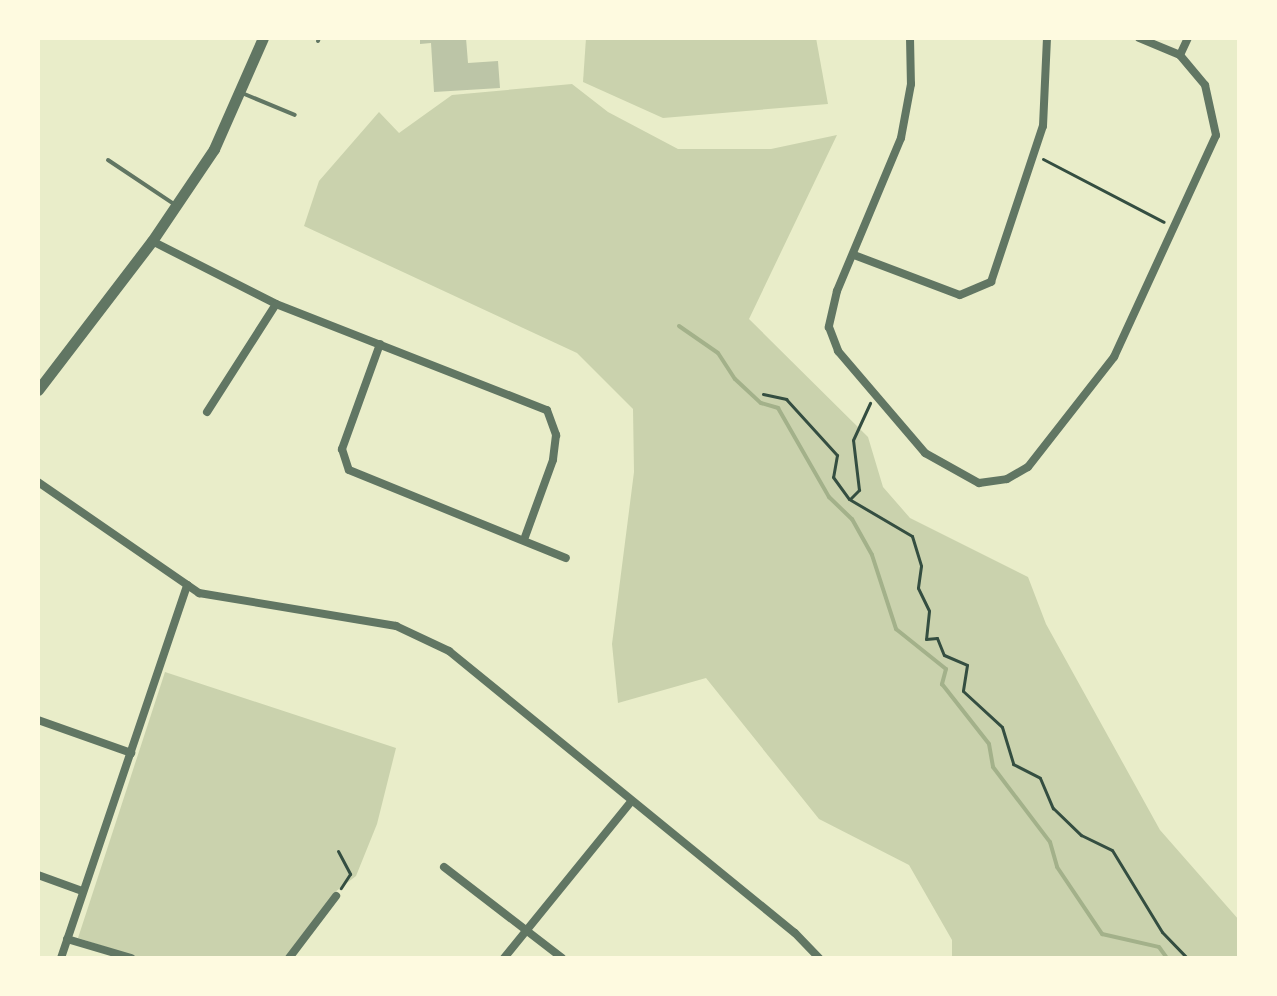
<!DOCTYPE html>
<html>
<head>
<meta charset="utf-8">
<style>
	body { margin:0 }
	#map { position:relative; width:1277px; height:996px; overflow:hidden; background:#e9edc9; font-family:Lora,serif }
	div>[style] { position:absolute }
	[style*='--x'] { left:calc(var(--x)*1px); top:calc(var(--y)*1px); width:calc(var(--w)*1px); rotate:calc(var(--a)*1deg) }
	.green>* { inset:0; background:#cad2ad }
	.stream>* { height:4px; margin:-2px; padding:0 2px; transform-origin:2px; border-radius:2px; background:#a3b18a }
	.building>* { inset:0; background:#bcc5a7 }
	.path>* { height:3px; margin:-1.5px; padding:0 1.5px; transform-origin:1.5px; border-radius:1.5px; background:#344e41 }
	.service>* { height:4px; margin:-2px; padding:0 2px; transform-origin:2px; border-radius:2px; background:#617663 }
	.minor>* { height:8px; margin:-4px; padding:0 4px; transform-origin:4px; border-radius:4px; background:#617663 }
	.tertiary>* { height:11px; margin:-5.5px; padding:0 5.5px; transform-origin:5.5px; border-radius:5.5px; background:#617663 }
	span { translate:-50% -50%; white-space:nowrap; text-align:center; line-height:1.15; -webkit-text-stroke:8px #fefae0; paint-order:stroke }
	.frame { position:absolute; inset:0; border:40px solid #fefae0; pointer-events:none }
</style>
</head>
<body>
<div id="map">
	<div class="green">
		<i style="clip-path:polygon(586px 38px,816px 38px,828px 104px,663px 118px,583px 82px)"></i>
		<i style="clip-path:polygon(572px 84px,608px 112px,678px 149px,771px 149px,837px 135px,749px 319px,868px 437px,883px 487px,910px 518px,1028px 577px,1046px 624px,1160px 830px,1239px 920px,1239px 958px,952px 958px,952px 940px,909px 865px,819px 819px,706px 678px,618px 703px,612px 644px,634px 472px,633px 409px,577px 353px,304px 226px,319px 181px,379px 112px,399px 133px,452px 95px)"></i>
		<i style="clip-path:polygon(165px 672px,396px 748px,377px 824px,356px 876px,335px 892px,285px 958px,141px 958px,78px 938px)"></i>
	</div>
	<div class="stream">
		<i style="--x:679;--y:326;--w:47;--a:34.7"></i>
		<i style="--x:718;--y:353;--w:31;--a:57"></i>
		<i style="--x:735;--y:379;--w:35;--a:43"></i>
		<i style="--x:761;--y:403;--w:18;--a:16"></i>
		<i style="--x:778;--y:408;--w:103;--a:60.2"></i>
		<i style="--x:829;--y:497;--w:32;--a:44"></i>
		<i style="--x:852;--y:519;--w:41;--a:60.9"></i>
		<i style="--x:872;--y:555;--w:78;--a:72"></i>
		<i style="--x:896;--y:629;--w:64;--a:38.7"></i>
		<i style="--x:946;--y:669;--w:16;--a:105"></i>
		<i style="--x:942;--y:684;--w:76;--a:51.9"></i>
		<i style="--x:989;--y:744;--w:23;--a:80"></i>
		<i style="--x:993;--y:767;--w:94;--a:52.8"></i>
		<i style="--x:1050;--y:842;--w:26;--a:74"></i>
		<i style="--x:1057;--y:867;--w:81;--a:56.1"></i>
		<i style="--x:1102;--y:934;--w:58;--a:12.8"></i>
		<i style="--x:1159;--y:947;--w:14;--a:54"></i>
	</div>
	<div class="building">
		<i style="clip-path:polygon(420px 38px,466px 38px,468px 63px,498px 61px,500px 88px,434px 92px,431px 43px,420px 44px)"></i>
	</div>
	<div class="path">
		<i style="--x:1043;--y:159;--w:136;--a:27.5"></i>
		<i style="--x:763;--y:394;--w:24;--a:12"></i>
		<i style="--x:786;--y:399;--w:76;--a:47.7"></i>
		<i style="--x:837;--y:455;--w:22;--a:100"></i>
		<i style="--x:833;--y:477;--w:27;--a:54"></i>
		<i style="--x:849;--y:499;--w:73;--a:30.4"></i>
		<i style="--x:912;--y:536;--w:31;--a:73"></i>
		<i style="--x:921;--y:566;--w:22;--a:98"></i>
		<i style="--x:918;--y:588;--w:25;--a:64"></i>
		<i style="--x:929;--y:611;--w:28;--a:96"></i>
		<i style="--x:926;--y:639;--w:11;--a:-5"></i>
		<i style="--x:937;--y:638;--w:18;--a:68"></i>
		<i style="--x:944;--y:655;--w:25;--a:23"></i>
		<i style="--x:967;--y:665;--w:26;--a:99"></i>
		<i style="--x:963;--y:691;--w:53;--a:42.7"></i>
		<i style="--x:1002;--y:727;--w:39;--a:73"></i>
		<i style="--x:1013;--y:764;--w:30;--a:27"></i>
		<i style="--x:1040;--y:778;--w:33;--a:67"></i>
		<i style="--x:1053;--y:808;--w:39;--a:44"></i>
		<i style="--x:1081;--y:835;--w:34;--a:26"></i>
		<i style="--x:1112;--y:850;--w:96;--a:58.6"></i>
		<i style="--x:1162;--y:932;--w:36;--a:46"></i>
		<i style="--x:850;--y:499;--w:13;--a:-45"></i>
		<i style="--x:859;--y:490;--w:50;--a:-96.8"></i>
		<i style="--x:853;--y:440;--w:41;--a:-65.3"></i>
		<i style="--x:338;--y:851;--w:26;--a:62"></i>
		<i style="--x:350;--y:874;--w:17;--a:123"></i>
	</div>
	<div class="service">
		<i style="--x:318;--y:41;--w:3;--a:-72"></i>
		<i style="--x:242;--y:93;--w:57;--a:22.5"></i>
		<i style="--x:108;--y:160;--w:79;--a:33.7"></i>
	</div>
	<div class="minor">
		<i style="--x:910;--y:38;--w:46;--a:88.8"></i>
		<i style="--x:911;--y:84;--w:55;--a:100.5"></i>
		<i style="--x:901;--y:138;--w:166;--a:112.7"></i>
		<i style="--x:837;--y:291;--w:37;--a:103"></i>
		<i style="--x:829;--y:327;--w:26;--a:69"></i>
		<i style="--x:838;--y:351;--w:134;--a:49.5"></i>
		<i style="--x:925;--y:453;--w:62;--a:29.1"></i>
		<i style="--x:979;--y:483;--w:28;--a:-8"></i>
		<i style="--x:1007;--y:479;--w:24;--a:-30"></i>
		<i style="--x:1028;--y:467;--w:140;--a:-52"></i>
		<i style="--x:1114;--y:357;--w:244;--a:-65.3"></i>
		<i style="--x:1216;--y:135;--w:51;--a:-102.4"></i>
		<i style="--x:1205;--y:85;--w:39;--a:-130"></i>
		<i style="--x:1180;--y:55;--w:44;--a:-157.5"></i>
		<i style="--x:1180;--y:55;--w:19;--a:-65"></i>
		<i style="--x:152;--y:241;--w:139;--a:26.9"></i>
		<i style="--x:276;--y:304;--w:291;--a:21.4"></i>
		<i style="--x:547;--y:410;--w:27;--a:70"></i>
		<i style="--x:556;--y:435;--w:25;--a:97"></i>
		<i style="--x:553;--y:460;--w:82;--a:110"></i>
		<i style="--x:854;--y:255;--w:113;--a:20.7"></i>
		<i style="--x:960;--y:295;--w:34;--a:-23"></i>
		<i style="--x:991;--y:282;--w:164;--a:-71.6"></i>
		<i style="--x:1043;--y:126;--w:88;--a:-87.4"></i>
		<i style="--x:380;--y:344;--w:112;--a:109.9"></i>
		<i style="--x:342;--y:449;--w:22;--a:72"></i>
		<i style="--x:349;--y:470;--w:234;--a:22.1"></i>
		<i style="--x:207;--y:412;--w:128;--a:-57.4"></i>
		<i style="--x:38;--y:482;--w:196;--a:34.6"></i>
		<i style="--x:199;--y:593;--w:200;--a:9.5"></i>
		<i style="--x:396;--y:626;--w:59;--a:25.3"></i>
		<i style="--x:449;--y:651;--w:446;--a:39.2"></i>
		<i style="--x:795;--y:933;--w:35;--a:46"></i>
		<i style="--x:38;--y:720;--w:99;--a:19.5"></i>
		<i style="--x:444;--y:867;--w:149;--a:37.6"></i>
		<i style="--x:38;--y:875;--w:47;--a:20"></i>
		<i style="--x:67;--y:939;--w:67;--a:16.5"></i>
		<i style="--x:61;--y:958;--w:394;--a:-71.3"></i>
		<i style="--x:289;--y:958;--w:78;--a:-52.8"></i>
		<i style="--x:504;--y:958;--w:200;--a:-50.9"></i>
	</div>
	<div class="tertiary">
		<i style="--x:38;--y:390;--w:188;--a:-52.6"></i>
		<i style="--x:152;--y:241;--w:111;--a:-56"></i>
		<i style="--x:214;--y:149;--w:121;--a:-66.2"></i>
	</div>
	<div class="frame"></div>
</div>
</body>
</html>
